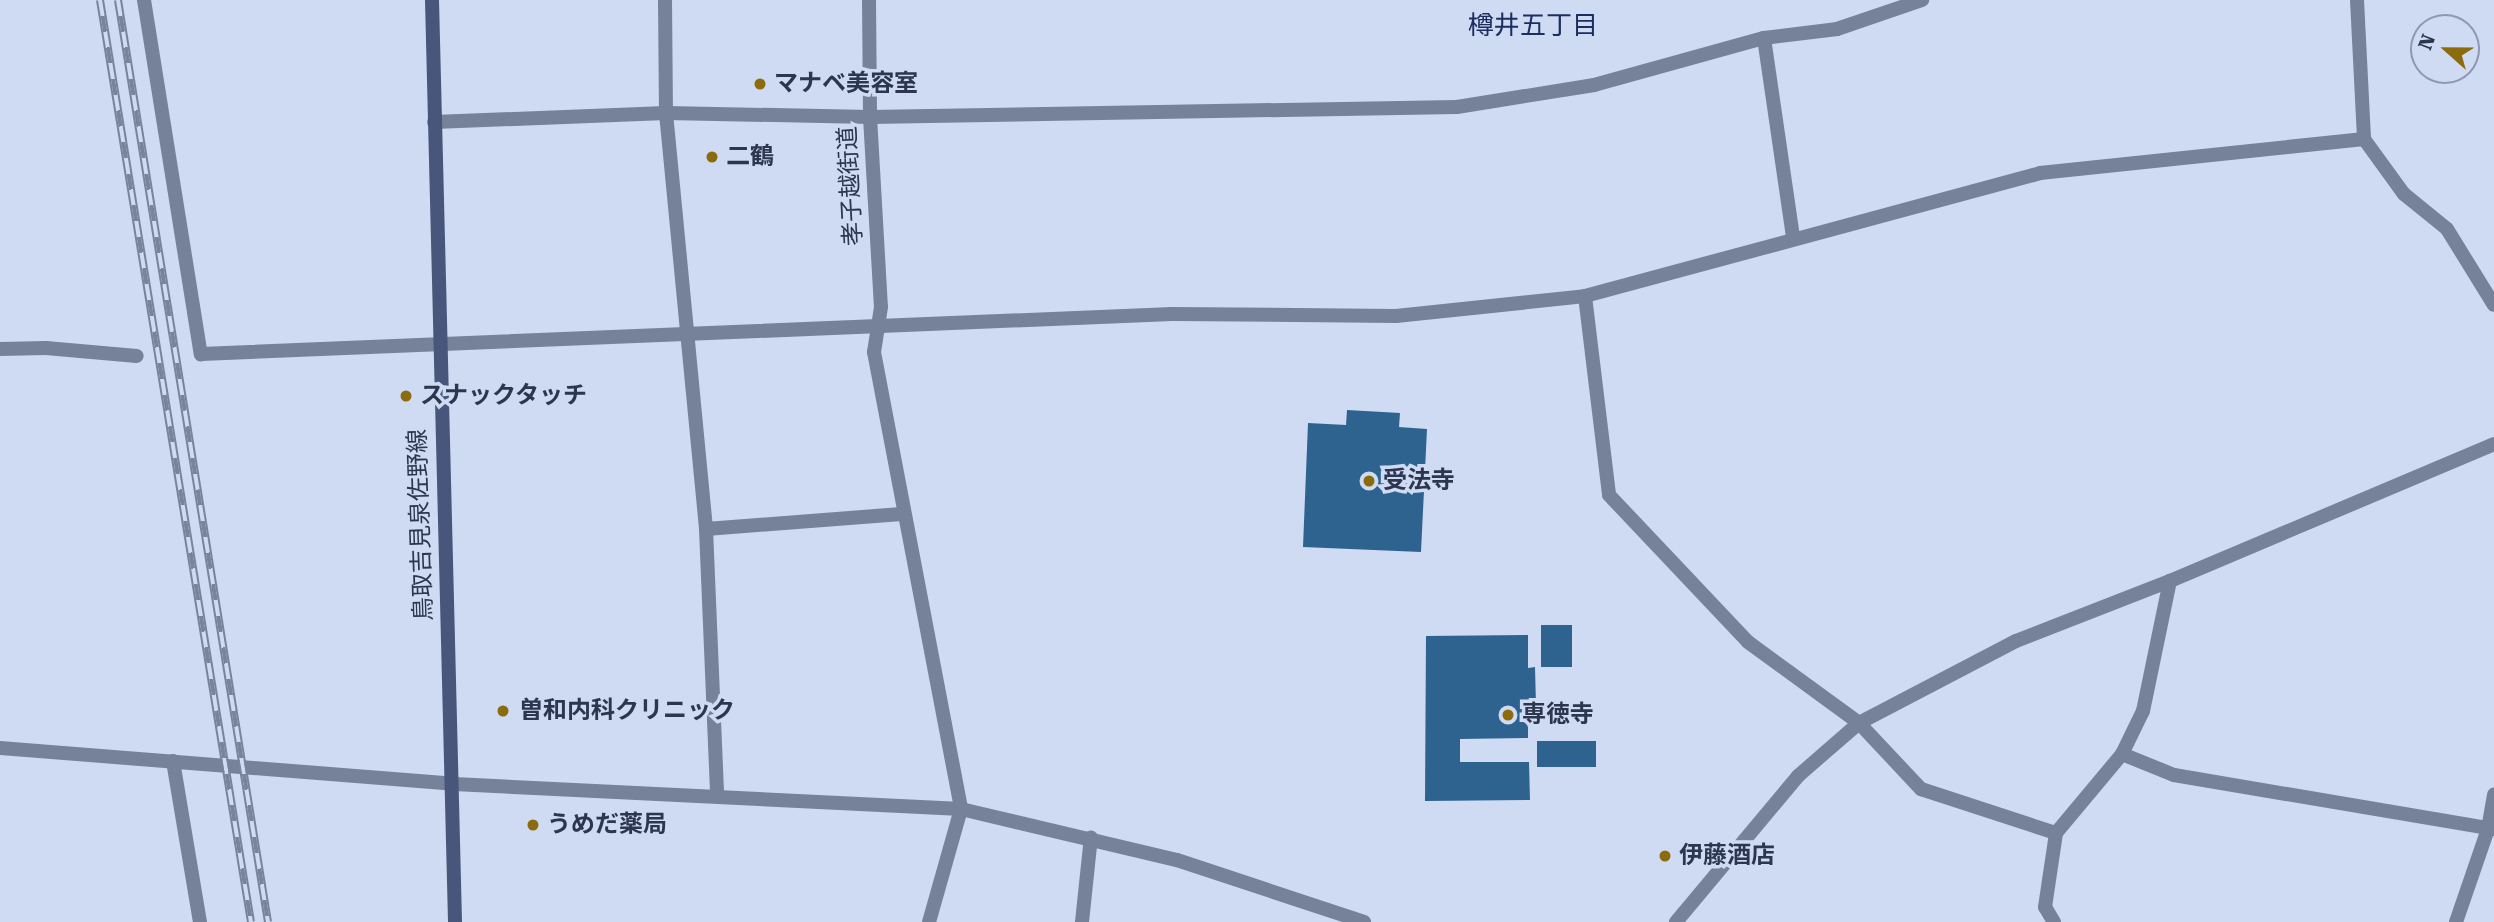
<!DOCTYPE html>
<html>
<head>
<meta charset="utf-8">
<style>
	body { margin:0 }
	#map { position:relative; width:2494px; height:922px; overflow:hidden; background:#cfdaf3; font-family:"Roboto Serif","Noto Sans JP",serif }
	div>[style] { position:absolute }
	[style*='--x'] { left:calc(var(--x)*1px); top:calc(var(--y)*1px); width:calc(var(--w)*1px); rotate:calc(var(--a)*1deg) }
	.building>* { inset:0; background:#2e638f; transform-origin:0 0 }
	.service>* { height:14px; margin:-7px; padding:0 7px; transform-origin:7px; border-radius:7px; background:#76819a }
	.minor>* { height:14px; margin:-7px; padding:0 7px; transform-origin:7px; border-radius:7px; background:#76819a }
	.secondary>* { height:14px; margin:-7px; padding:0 7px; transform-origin:7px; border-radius:7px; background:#47567a }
	.rail>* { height:8px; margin-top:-4px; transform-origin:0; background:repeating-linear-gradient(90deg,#cfdaf3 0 16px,#78839c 0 32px); box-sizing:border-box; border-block:2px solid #78839c }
	.dots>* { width:19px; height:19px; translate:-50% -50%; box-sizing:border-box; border:4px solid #cfdaf3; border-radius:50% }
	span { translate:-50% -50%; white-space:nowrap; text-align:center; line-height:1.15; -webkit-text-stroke:7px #cfdaf3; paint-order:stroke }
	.poi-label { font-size:24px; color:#2c364f; font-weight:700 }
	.left { translate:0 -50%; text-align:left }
	.street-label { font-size:24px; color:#2c364f }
	.neighbourhood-label { font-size:26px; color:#1c2e60 }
	.north { position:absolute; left:2410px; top:14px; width:70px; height:70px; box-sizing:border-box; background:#cfdaf3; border:2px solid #8e98b1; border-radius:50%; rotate:291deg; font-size:19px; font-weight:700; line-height:28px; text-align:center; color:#2c364f }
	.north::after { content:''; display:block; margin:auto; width:24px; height:32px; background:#8c6b0c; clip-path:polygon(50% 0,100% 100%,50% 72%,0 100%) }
</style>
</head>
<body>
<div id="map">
	<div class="building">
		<i style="clip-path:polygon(1347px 410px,1400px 413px,1399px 427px,1427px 429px,1421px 552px,1303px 547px,1308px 423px,1346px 425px)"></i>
		<i style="left:1541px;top:625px;width:31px;height:42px"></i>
		<i style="clip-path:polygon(1528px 635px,1528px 668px,1535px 667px,1536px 705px,1528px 705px,1528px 738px,1460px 739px,1460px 762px,1529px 762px,1530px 800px,1425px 801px,1426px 636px)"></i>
		<i style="left:1537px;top:741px;width:59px;height:26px"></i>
	</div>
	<div class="service">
		<i style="--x:665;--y:0;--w:113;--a:89.5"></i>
		<i style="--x:666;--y:113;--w:418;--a:84.5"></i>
		<i style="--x:706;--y:529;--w:266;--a:87.6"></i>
		<i style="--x:434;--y:122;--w:232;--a:-2.2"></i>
		<i style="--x:666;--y:113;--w:204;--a:1.1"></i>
		<i style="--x:1609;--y:495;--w:202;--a:46.6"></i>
		<i style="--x:1748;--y:642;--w:137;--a:36.1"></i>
		<i style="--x:1859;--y:723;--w:91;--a:46.8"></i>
		<i style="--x:1921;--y:789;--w:142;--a:18.1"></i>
		<i style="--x:1082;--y:922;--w:85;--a:-84"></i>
		<i style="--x:2456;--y:922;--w:98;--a:-71"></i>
	</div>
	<div class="minor">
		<i style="--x:144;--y:0;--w:359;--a:80.9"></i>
		<i style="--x:201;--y:354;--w:972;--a:-2.36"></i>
		<i style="--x:1172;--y:314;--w:224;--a:0.5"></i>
		<i style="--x:1396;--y:316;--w:190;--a:-6"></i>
		<i style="--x:1585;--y:296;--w:471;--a:-15.1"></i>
		<i style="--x:2040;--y:173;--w:326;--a:-6"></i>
		<i style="--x:869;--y:0;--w:117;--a:89.5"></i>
		<i style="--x:870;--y:117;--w:190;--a:86.7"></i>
		<i style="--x:881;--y:307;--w:46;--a:98.8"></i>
		<i style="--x:874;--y:352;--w:465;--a:79.2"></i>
		<i style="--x:961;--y:809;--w:117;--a:105.8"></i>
		<i style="--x:2357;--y:0;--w:139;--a:87.1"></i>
		<i style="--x:2364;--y:139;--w:68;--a:54"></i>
		<i style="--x:2404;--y:194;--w:55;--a:39.1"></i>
		<i style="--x:2447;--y:229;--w:89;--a:58.3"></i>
		<i style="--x:1764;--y:38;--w:201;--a:81.7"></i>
		<i style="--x:870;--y:117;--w:587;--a:-0.98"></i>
		<i style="--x:1457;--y:107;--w:139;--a:-9.1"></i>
		<i style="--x:1594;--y:85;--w:176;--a:-15.5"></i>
		<i style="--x:1764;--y:38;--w:74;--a:-7"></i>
		<i style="--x:1837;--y:29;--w:90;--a:-18.8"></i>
		<i style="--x:1585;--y:296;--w:200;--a:83.1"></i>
		<i style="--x:0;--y:349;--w:46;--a:-1.2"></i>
		<i style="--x:46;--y:348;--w:91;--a:5"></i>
		<i style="--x:706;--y:529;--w:196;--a:-4.4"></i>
		<i style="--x:0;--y:748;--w:455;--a:4.5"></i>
		<i style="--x:454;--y:784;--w:508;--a:2.82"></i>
		<i style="--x:961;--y:809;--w:222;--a:13.3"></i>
		<i style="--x:1177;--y:860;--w:197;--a:18.3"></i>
		<i style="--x:2122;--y:754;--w:56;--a:22"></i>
		<i style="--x:2174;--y:775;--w:325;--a:9.6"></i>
		<i style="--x:173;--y:761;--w:163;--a:80.5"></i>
		<i style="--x:2488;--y:829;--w:35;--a:-80"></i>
		<i style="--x:1676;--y:922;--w:190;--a:-50.1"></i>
		<i style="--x:1798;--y:776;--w:81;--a:-41"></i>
		<i style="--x:1859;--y:723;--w:177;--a:-27.6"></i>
		<i style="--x:2016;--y:641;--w:165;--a:-21.3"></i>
		<i style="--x:2170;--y:581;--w:352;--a:-22.9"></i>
		<i style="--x:2054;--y:922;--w:17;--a:-121"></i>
		<i style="--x:2045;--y:907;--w:75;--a:-81.5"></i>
		<i style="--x:2056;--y:833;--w:103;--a:-50.1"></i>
		<i style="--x:2122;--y:754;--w:48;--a:-64"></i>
		<i style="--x:2143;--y:711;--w:133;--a:-78.3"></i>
	</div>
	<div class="secondary">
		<i style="--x:432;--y:0;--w:922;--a:88.57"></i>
	</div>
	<div class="rail">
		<i style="--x:100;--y:0;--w:934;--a:80.7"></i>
		<i style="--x:118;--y:0;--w:934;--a:80.76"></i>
	</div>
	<div class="dots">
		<i style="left:760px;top:84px;background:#8c6b0c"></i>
		<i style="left:712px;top:157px;background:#8c6b0c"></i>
		<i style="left:406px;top:396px;background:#8c6b0c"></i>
		<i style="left:1369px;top:481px;background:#8c6b0c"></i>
		<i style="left:503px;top:711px;background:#8c6b0c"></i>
		<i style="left:1508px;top:715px;background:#8c6b0c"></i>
		<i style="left:533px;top:825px;background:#8c6b0c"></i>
		<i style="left:1665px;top:856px;background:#8c6b0c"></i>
	</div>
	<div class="poi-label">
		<span class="left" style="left:774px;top:84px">マナベ美容室</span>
		<span class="left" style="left:726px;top:157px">二鶴</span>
		<span class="left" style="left:420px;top:396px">スナックタッチ</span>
		<span class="left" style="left:1383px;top:481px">受法寺</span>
		<span class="left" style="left:519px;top:711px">曽和内科クリニック</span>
		<span class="left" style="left:1522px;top:715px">専徳寺</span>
		<span class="left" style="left:547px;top:825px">うめだ薬局</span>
		<span class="left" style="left:1679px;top:856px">伊藤酒店</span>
	</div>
	<div class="street-label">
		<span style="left:851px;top:186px;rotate:-93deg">孝子越街道</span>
		<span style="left:421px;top:525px;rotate:-92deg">鳥取吉見泉佐野線</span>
	</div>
	<div class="neighbourhood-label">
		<span style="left:1533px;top:26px">樽井五丁目</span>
	</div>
	<div class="north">N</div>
</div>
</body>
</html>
